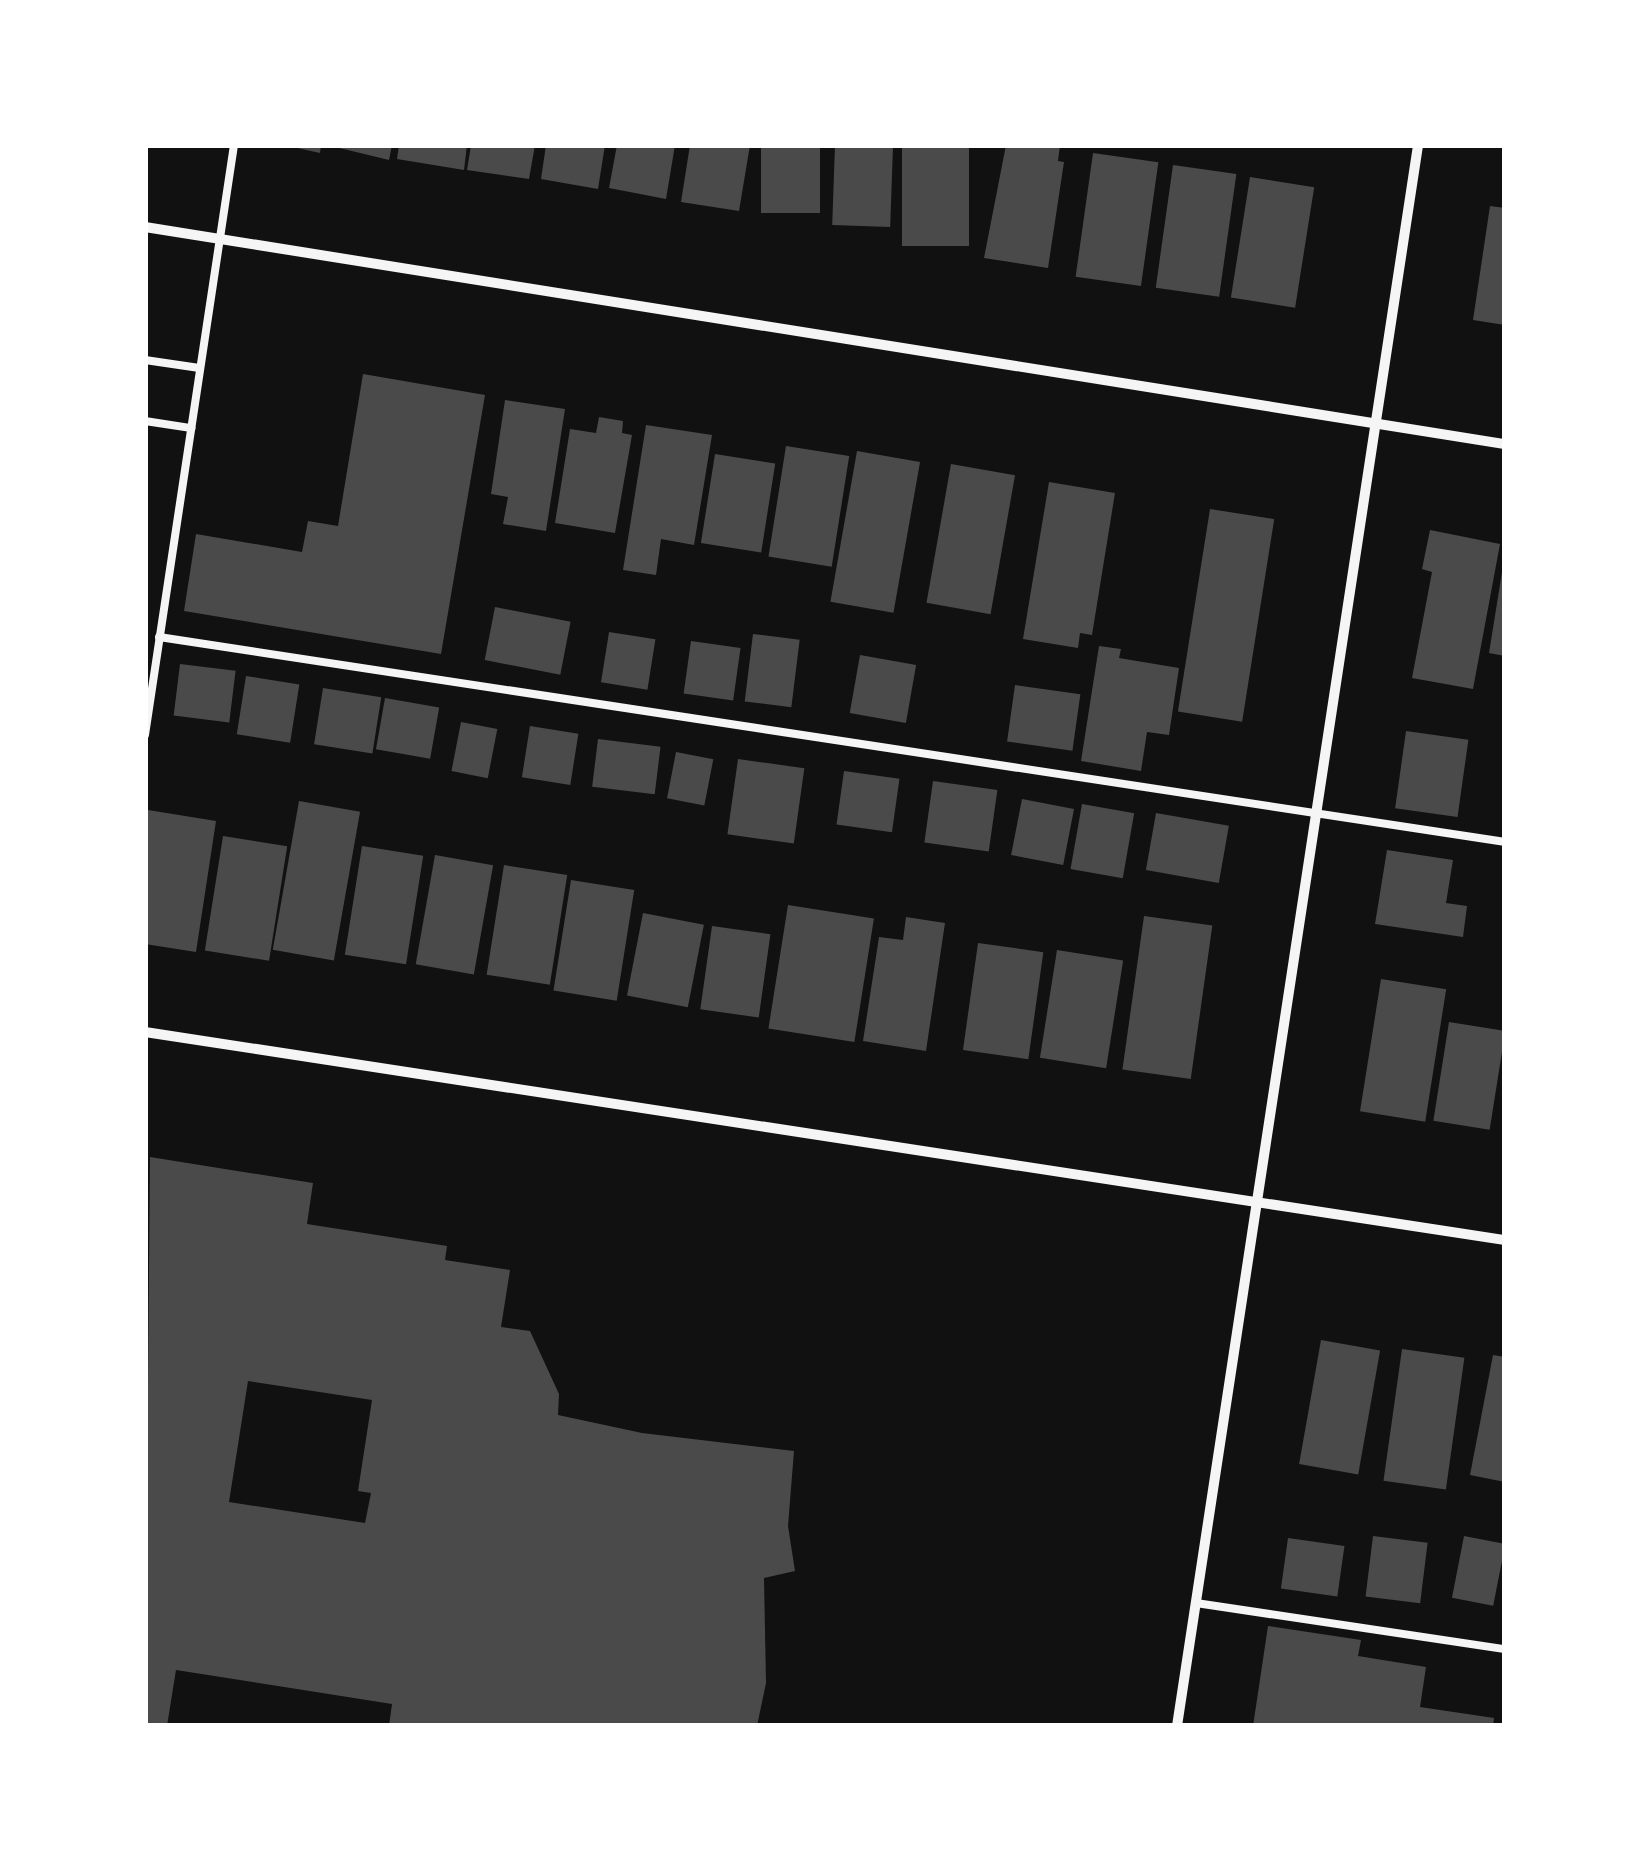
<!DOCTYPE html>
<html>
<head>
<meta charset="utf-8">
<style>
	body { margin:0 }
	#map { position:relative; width:1650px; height:1871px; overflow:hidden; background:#111; font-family:"PT Sans",sans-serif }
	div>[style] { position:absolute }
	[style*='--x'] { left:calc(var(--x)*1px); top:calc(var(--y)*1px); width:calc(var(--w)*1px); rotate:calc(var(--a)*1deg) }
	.building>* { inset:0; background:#4a4a4a; transform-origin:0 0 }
	.service>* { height:8px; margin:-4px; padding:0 4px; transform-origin:4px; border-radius:4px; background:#f5f5f5 }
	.minor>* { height:10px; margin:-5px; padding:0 5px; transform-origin:5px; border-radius:5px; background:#f5f5f5 }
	span { translate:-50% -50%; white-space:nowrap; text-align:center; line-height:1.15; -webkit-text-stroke:9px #fff; paint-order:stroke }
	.frame { position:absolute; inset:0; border:148px solid #fff; pointer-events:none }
</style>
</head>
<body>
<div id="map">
	<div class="building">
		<i style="clip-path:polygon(284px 145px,321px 145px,320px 153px)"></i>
		<i style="clip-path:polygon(327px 145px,392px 145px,389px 160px)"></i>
		<i style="clip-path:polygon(399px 145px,467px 145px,464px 170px,397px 159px)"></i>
		<i style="clip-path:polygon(471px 145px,535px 145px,529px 179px,467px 170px)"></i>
		<i style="clip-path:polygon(546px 145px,605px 145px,598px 189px,541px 179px)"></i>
		<i style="clip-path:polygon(617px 145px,675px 145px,666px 199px,609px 188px)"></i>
		<i style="clip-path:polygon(690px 145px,750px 145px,739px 211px,681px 202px)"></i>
		<i style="left:761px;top:145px;width:59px;height:68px"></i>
		<i style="left:835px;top:145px;width:58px;height:80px;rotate:2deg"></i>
		<i style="left:902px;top:145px;width:67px;height:101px"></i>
		<i style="clip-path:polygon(1006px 145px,1060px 145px,1058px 161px,1064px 162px,1048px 268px,984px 258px)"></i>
		<i style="left:1093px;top:153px;width:66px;height:125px;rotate:8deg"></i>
		<i style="left:1173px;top:165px;width:64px;height:124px;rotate:8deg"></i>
		<i style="left:1250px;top:177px;width:65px;height:122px;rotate:9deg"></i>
		<i style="clip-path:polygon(1490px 206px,1505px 208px,1505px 325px,1473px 320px)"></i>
		<i style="clip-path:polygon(363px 374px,485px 395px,441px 654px,184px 611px,196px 534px,302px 552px,308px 521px,338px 526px)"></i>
		<i style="clip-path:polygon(505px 400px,565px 409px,546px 531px,503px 524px,508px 497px,491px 494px)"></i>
		<i style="clip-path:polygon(599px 417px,623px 421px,622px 433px,632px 435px,615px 533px,555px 523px,570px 429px,596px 433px)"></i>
		<i style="clip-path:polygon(646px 425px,712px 435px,694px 545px,661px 539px,656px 575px,623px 570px)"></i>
		<i style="left:786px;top:446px;width:64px;height:112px;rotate:9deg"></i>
		<i style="left:857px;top:451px;width:64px;height:153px;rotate:10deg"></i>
		<i style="left:715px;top:454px;width:61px;height:90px;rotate:9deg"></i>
		<i style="left:951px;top:464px;width:65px;height:141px;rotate:10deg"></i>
		<i style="clip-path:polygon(1049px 482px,1115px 493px,1092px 635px,1080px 633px,1078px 648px,1023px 639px)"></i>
		<i style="left:1210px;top:509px;width:65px;height:205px;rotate:9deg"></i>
		<i style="clip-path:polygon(1430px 530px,1500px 544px,1473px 689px,1412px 678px,1432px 572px,1422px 569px)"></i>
		<i style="clip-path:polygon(1503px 566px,1505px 566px,1505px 656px,1489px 653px)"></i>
		<i style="left:495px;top:607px;width:77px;height:54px;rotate:11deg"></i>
		<i style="left:609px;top:632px;width:47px;height:51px;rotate:9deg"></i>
		<i style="left:753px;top:634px;width:47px;height:68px;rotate:7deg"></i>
		<i style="left:691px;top:641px;width:50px;height:53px;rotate:8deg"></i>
		<i style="clip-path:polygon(1099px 646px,1121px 649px,1119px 658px,1179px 668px,1169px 735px,1147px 732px,1141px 771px,1081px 761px)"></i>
		<i style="left:860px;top:655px;width:57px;height:59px;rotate:10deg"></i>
		<i style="left:180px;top:664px;width:56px;height:52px;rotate:7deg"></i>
		<i style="left:246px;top:676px;width:54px;height:59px;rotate:9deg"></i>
		<i style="left:1015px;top:685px;width:66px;height:57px;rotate:8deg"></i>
		<i style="left:323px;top:688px;width:59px;height:57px;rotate:9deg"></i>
		<i style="left:385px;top:698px;width:55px;height:52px;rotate:10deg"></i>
		<i style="left:461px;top:722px;width:37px;height:50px;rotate:11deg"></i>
		<i style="left:530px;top:726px;width:49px;height:52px;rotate:9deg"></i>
		<i style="left:1406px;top:731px;width:63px;height:78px;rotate:8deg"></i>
		<i style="left:598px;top:739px;width:63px;height:48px;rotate:7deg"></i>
		<i style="left:676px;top:752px;width:38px;height:47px;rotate:11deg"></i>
		<i style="left:738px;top:759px;width:67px;height:76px;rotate:8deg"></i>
		<i style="left:844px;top:771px;width:56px;height:54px;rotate:8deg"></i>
		<i style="left:933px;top:781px;width:65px;height:62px;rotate:8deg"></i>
		<i style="left:1022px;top:799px;width:53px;height:57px;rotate:11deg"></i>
		<i style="left:299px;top:801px;width:62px;height:151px;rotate:10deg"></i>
		<i style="left:1082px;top:804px;width:53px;height:66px;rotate:10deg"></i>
		<i style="clip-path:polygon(148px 810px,216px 821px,196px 952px,145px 944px)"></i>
		<i style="left:1156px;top:813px;width:74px;height:58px;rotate:10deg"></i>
		<i style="left:223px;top:836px;width:65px;height:116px;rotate:9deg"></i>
		<i style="left:362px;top:846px;width:62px;height:110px;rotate:9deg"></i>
		<i style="clip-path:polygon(1387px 850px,1453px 860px,1446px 903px,1467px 906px,1463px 937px,1375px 924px)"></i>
		<i style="left:435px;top:855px;width:59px;height:111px;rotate:10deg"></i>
		<i style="left:504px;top:865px;width:64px;height:111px;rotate:9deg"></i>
		<i style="left:571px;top:880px;width:64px;height:112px;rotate:9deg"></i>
		<i style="left:788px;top:905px;width:87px;height:125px;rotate:9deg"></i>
		<i style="left:643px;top:913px;width:62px;height:84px;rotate:11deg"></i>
		<i style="left:1144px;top:916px;width:69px;height:155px;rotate:8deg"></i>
		<i style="clip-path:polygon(906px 917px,945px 923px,926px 1051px,863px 1041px,879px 937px,903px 940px)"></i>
		<i style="left:712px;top:926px;width:59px;height:84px;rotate:8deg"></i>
		<i style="left:978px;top:943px;width:66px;height:108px;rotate:8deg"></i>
		<i style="left:1057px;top:950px;width:67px;height:109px;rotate:9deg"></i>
		<i style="left:1381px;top:979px;width:66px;height:134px;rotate:9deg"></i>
		<i style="left:1449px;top:1022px;width:57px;height:100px;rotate:9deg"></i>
		<i style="clip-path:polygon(evenodd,150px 1157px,313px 1183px,307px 1224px,447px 1246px,445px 1260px,510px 1270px,501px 1327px,530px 1331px,559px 1394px,558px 1415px,642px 1433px,794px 1451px,788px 1526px,795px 1571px,764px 1578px,766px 1683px,757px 1726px,389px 1726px,392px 1704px,176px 1670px,167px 1726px,145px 1724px,150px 1157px,248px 1381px,372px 1400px,358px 1491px,371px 1493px,365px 1523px,229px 1502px,248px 1381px)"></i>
		<i style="left:1321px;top:1340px;width:60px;height:126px;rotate:10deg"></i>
		<i style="left:1402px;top:1349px;width:63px;height:133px;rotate:8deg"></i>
		<i style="clip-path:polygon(1493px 1355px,1505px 1357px,1505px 1482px,1470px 1475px)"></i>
		<i style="left:1373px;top:1536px;width:55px;height:61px;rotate:7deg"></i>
		<i style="left:1464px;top:1536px;width:42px;height:63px;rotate:11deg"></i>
		<i style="left:1288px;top:1538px;width:57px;height:51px;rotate:8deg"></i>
		<i style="clip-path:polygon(1268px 1626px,1361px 1640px,1358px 1656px,1426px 1667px,1420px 1707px,1494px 1718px,1493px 1726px,1253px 1726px)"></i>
	</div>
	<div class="service">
		<i style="--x:145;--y:360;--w:55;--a:8.4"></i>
		<i style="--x:145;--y:421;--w:47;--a:8.7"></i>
		<i style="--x:159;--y:637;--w:1362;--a:8.66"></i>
		<i style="--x:145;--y:735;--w:597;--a:-81.42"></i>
		<i style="--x:1196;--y:1603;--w:312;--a:8.5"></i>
	</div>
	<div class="minor">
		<i style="--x:145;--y:227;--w:1377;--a:9.07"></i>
		<i style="--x:145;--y:1032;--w:1376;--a:8.7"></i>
		<i style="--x:1177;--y:1726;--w:1599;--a:-81.33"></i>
	</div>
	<div class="frame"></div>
</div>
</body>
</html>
